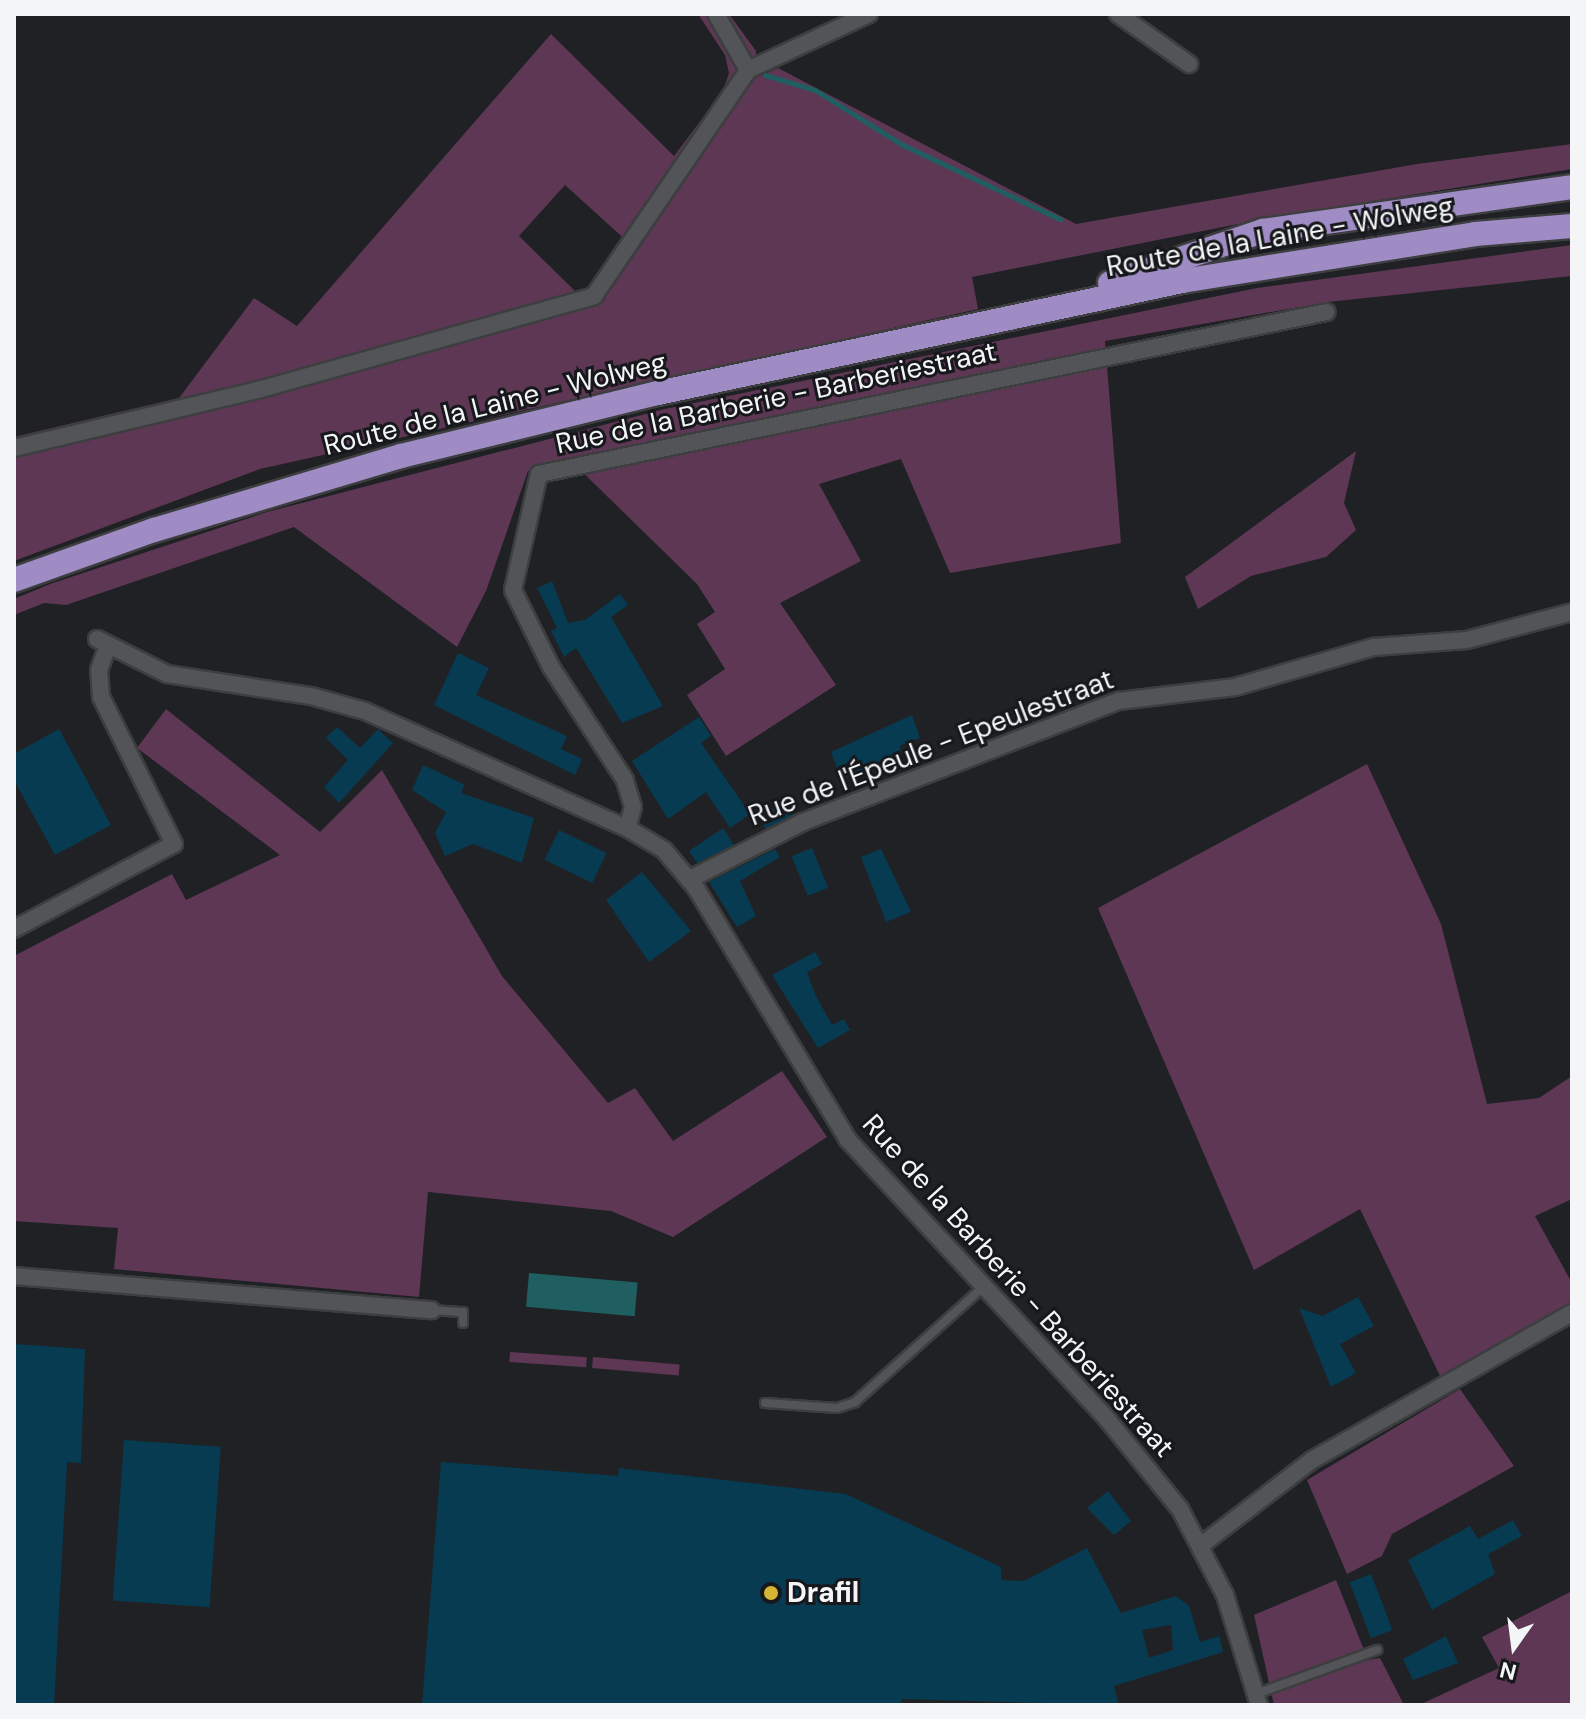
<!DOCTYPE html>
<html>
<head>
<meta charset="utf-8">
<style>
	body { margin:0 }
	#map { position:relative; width:1586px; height:1719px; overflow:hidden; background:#202124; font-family:"DM Sans",sans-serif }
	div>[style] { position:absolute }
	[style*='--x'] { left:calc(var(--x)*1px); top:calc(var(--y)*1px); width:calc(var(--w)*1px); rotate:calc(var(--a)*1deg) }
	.green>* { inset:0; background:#5d3754; transform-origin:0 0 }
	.water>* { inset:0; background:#205f61; transform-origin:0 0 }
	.stream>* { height:5px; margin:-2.5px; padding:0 2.5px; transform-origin:2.5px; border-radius:2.5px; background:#205f61 }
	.building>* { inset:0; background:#073b51; transform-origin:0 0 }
	.roads { filter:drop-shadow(2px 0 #3d3e40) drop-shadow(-2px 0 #3d3e40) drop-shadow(0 2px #3d3e40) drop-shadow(0 -2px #3d3e40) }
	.service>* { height:8px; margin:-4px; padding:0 4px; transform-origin:4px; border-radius:4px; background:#525457 }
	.minor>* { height:16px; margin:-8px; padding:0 8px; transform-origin:8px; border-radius:8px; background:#525457 }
	.trunk>* { height:24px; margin:-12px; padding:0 12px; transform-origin:12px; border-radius:12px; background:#a08cc4 }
	.dots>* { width:22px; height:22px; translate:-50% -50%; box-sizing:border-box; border:4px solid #17181b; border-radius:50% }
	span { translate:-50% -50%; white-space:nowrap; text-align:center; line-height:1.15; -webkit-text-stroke:6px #17181b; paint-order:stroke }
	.street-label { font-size:28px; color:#f4f5f7 }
	.poi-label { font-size:28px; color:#f4f5f7; font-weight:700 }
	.left { translate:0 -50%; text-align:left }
	.frame { position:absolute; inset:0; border:16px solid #f4f5f7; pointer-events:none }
	.north { position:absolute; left:1474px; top:1607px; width:80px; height:80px; -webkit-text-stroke:6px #17181b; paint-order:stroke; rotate:194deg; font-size:22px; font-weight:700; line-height:32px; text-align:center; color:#f4f5f7 }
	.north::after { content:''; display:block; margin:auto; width:28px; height:36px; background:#f4f5f7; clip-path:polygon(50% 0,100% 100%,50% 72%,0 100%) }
</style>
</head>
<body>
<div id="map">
	<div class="green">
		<i style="clip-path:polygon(evenodd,698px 14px,729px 14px,756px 51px,758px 77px,778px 68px,1076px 224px,1417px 164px,1572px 144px,1572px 169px,1268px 218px,972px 277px,978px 309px,260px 469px,14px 561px,14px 437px,179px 398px,254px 298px,297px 326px,551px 34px,674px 156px,723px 91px,729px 73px,725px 55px,698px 14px,565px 185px,630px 244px,604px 301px,578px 294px,519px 236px,565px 185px)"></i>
		<i style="clip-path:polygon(1572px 245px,1572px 276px,1328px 302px,1105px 341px,1121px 543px,950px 573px,901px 459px,819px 484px,861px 561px,780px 603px,836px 685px,726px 756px,687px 695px,725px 669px,697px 624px,715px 612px,697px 584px,568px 458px,528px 471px,486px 591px,457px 647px,294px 527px,66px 605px,44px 603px,14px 615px,14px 599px,50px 584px,267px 512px,665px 409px,1257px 288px)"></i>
		<i style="clip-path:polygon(1356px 451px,1344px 503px,1356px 530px,1326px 557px,1251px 576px,1198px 609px,1185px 577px)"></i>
		<i style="clip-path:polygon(166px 709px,320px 832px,382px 770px,502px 976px,608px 1103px,635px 1088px,673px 1141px,782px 1071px,827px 1137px,673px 1237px,611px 1211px,428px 1192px,419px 1297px,114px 1269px,118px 1228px,14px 1221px,14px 956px,172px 874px,186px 900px,280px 855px,137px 748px)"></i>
		<i style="clip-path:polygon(1367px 764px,1441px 924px,1487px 1104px,1539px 1098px,1572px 1076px,1572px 1199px,1535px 1216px,1572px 1283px,1572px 1302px,1441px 1378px,1360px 1209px,1254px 1270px,1098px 908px)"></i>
		<i style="left:510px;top:1352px;width:77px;height:10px;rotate:4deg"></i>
		<i style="left:593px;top:1357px;width:87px;height:11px;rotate:5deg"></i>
		<i style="clip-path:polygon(1460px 1389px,1514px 1466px,1392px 1534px,1382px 1556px,1347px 1574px,1307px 1480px)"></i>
		<i style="clip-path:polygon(1336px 1580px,1368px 1660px,1380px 1658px,1404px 1705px,1274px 1705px,1254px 1615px)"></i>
		<i style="clip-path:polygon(1572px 1591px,1572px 1705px,1419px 1705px,1499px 1668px,1482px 1637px)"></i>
	</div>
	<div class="water">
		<i style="left:529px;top:1273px;width:109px;height:34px;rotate:5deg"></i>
	</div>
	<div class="stream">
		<i style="--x:765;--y:75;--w:52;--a:16.7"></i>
		<i style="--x:815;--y:90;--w:102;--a:32.1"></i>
		<i style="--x:901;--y:144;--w:176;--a:25.3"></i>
	</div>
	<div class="building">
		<i style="clip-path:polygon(552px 581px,568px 623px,585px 620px,620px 594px,628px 605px,611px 617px,663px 706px,622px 723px,576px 648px,564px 657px,551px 631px,557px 628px,537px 588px)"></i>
		<i style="clip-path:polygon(458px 653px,489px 668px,476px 695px,567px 736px,561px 749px,582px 759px,575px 775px,434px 705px)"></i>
		<i style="clip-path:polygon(912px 715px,920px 738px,899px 746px,902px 754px,841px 779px,831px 752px)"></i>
		<i style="clip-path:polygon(699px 717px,711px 736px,701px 743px,750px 814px,730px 828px,706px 792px,668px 819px,632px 761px)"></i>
		<i style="clip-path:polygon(337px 727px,360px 748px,378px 729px,393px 743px,339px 803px,324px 787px,348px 760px,326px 738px)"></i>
		<i style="clip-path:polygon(59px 729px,111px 825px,55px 855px,14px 780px,14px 754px)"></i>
		<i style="clip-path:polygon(423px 765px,465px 785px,461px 793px,534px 818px,522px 863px,473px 844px,445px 856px,435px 833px,446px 812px,412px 790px)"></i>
		<i style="left:787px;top:801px;width:15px;height:32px;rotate:62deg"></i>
		<i style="clip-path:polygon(723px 828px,734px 845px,697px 863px,689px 851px)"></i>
		<i style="left:559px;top:830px;width:53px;height:33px;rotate:26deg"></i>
		<i style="left:812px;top:848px;width:43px;height:22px;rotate:68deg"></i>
		<i style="clip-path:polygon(775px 849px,780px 857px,740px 881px,756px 916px,737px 927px,709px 882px)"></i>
		<i style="clip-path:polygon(881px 849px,911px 912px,886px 922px,861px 857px)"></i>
		<i style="clip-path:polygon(642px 872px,691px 931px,649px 962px,606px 900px)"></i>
		<i style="clip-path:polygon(815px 952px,822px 964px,807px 972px,815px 994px,832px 1025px,844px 1019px,850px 1030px,818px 1048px,772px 975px)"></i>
		<i style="clip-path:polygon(1358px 1297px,1374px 1326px,1340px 1344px,1356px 1373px,1331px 1387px,1299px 1308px,1323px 1316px)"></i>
		<i style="clip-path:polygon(14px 1344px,85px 1349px,81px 1463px,67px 1462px,54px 1705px,14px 1705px)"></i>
		<i style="left:124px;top:1440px;width:97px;height:161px;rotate:4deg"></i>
		<i style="clip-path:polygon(evenodd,441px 1462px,618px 1476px,619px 1468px,846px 1494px,1001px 1567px,1001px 1580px,1024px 1581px,1087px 1548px,1121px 1613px,1176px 1596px,1189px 1606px,1200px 1642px,1219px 1636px,1223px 1652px,1114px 1686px,1119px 1705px,901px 1699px,901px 1705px,422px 1705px,441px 1462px,1171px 1625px,1173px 1650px,1149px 1658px,1142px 1630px,1171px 1625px)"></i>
		<i style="clip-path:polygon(1108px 1491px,1131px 1521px,1114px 1535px,1087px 1508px)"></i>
		<i style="clip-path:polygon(1513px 1520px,1522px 1536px,1488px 1554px,1495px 1574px,1432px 1610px,1408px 1560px,1470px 1526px,1478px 1539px)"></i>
		<i style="left:1371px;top:1574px;width:60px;height:23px;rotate:69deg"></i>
		<i style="clip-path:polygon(1446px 1636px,1458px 1663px,1413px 1680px,1403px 1659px)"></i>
	</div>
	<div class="roads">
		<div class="service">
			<i style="--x:432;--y:1310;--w:31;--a:4"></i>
			<i style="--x:463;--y:1312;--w:11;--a:90"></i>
			<i style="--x:765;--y:1403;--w:72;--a:4"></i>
			<i style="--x:837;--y:1408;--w:19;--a:-18"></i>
			<i style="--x:855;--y:1402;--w:172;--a:-41.9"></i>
			<i style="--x:1256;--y:1694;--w:129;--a:-20"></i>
		</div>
		<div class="minor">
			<i style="--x:1118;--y:14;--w:87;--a:35.2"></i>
			<i style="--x:748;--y:70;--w:133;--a:-24.8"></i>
			<i style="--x:14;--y:448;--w:251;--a:-13.4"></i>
			<i style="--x:258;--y:390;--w:349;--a:-15.6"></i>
			<i style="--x:594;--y:296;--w:273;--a:-55.7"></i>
			<i style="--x:748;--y:70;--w:64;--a:-119.7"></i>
			<i style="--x:97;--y:639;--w:78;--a:26.6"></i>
			<i style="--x:167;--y:674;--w:146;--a:8.7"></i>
			<i style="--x:311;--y:696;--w:56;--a:15.5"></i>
			<i style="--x:365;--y:711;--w:287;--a:24.1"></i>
			<i style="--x:627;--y:828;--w:43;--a:30.7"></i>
			<i style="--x:664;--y:850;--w:50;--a:49.9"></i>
			<i style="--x:696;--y:888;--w:294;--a:58.9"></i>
			<i style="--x:848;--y:1140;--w:381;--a:47.1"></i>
			<i style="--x:1107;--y:1419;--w:116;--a:51"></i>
			<i style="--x:1180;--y:1509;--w:97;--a:62.4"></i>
			<i style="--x:1225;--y:1595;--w:115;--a:72.8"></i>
			<i style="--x:627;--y:828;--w:22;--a:-74"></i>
			<i style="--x:633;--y:807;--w:28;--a:-107"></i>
			<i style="--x:625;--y:780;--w:135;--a:-123.2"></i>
			<i style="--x:551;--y:667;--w:86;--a:-116.3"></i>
			<i style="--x:513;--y:590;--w:119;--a:-77.4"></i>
			<i style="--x:539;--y:474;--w:804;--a:-11.62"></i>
			<i style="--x:690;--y:879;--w:127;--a:-26.8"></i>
			<i style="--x:803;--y:822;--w:338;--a:-21"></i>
			<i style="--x:1119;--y:701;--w:117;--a:-6.9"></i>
			<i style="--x:1235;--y:687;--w:145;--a:-16.1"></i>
			<i style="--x:1374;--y:647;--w:93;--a:-4.3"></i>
			<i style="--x:1467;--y:640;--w:109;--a:-14.9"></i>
			<i style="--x:14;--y:929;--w:181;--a:-28"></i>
			<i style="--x:174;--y:844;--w:164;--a:-116.4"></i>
			<i style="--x:101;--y:697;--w:27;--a:-94"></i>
			<i style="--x:99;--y:670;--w:27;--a:-70"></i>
			<i style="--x:14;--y:1276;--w:419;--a:4.7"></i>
			<i style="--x:1200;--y:1546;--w:141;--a:-37.5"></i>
			<i style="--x:1312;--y:1460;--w:299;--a:-29.5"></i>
		</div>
		<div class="trunk">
			<i style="--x:1110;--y:283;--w:162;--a:-18.8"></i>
			<i style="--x:1263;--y:231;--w:312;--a:-8.1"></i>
			<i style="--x:14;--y:580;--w:149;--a:-19.7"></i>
			<i style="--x:154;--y:530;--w:258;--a:-16.7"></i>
			<i style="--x:401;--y:456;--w:265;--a:-13.8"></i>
			<i style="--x:658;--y:393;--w:536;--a:-12.06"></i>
			<i style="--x:1182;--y:281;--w:297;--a:-9.1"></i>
			<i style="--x:1475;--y:234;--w:97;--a:-4.7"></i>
		</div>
	</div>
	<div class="dots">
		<i style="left:771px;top:1593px;background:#d6b534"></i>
	</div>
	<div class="street-label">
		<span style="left:1280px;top:237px;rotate:-10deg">Route de la Laine - Wolweg</span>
		<span style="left:776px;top:398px;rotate:-12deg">Rue de la Barberie - Barberiestraat</span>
		<span style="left:495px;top:404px;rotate:-14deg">Route de la Laine - Wolweg</span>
		<span style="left:931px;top:748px;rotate:-21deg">Rue de l'Épeule - Epeulestraat</span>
		<span style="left:1018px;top:1286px;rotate:48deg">Rue de la Barberie - Barberiestraat</span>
	</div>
	<div class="poi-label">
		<span class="left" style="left:787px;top:1593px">Drafil</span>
	</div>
	<div class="frame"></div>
	<div class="north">N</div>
</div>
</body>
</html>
